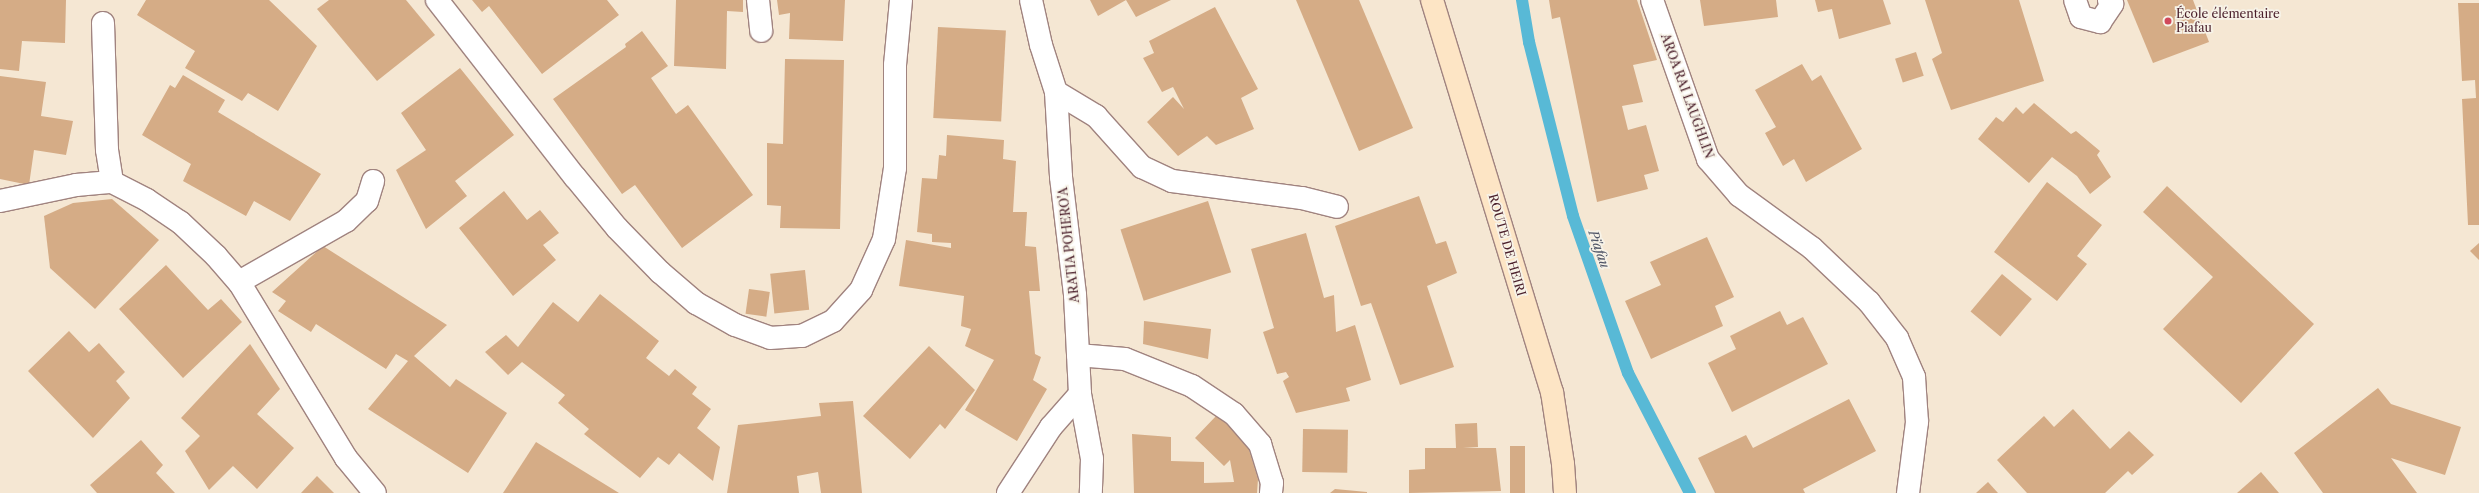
<!DOCTYPE html>
<html>
<head>
<meta charset="utf-8">
<style>
	body { margin:0 }
	#map { position:relative; width:2479px; height:493px; overflow:hidden; background:#f5e7d3; font-family:"Libre Caslon Text",serif }
	div>[style] { position:absolute }
	[style*='--x'] { left:calc(var(--x)*1px); top:calc(var(--y)*1px); width:calc(var(--w)*1px); rotate:calc(var(--a)*1deg) }
	.stream>* { height:12px; margin:-6px; padding:0 6px; transform-origin:6px; border-radius:6px; background:#58b9d6 }
	.building>* { inset:0; background:#d5ac86; transform-origin:0 0 }
	.roads { filter:drop-shadow(1px 0 #a0837f) drop-shadow(-1px 0 #a0837f) drop-shadow(0 1px #a0837f) drop-shadow(0 -1px #a0837f) }
	.street>* { height:22px; margin:-11px; padding:0 11px; transform-origin:11px; border-radius:11px; background:#fff }
	.secondary>* { height:22px; margin:-11px; padding:0 11px; transform-origin:11px; border-radius:11px; background:#fde5c5 }
	.dots>* { width:11px; height:11px; translate:-50% -50%; box-sizing:border-box; border:2px solid #f7f3e8; border-radius:50% }
	span { translate:-50% -50%; white-space:nowrap; text-align:center; line-height:1.15; -webkit-text-stroke:3.5px #f7f3e8; paint-order:stroke }
	.poi-label { font-size:12px; color:#4a1f2b }
	.left { translate:0 -50%; text-align:left }
	.street-label { font-size:12px; color:#4a1f2b }
	.water-label { font-size:13px; color:#4f5567; font-style:italic }
</style>
</head>
<body>
<div id="map">
	<div class="stream">
		<i style="--x:1522;--y:0;--w:43;--a:80.5"></i>
		<i style="--x:1529;--y:42;--w:179;--a:75.8"></i>
		<i style="--x:1573;--y:216;--w:166;--a:70.7"></i>
		<i style="--x:1628;--y:373;--w:135;--a:62.7"></i>
	</div>
	<div class="building">
		<i style="clip-path:polygon(0 0,66px 0,65px 43px,22px 41px,19px 71px,0 69px)"></i>
		<i style="clip-path:polygon(146px 0,269px 0,317px 46px,278px 111px,248px 93px,242px 101px,185px 68px,195px 51px,137px 15px)"></i>
		<i style="clip-path:polygon(329px 0,406px 0,435px 35px,377px 81px,317px 9px)"></i>
		<i style="clip-path:polygon(472px 0,607px 0,619px 15px,542px 74px,489px 6px,482px 12px)"></i>
		<i style="clip-path:polygon(676px 0,743px 0,743px 12px,727px 11px,726px 69px,674px 66px)"></i>
		<i style="clip-path:polygon(777px 0,845px 0,843px 41px,789px 39px,790px 13px,779px 15px)"></i>
		<i style="clip-path:polygon(1090px 0,1171px 0,1136px 17px,1126px 0,1098px 16px)"></i>
		<i style="clip-path:polygon(1296px 0,1359px 0,1413px 128px,1359px 151px)"></i>
		<i style="clip-path:polygon(1549px 0,1637px 0,1657px 60px,1633px 65px,1643px 102px,1622px 106px,1628px 130px,1646px 125px,1659px 171px,1644px 175px,1648px 189px,1597px 202px,1560px 17px,1552px 19px)"></i>
		<i style="clip-path:polygon(1700px 0,1776px 0,1778px 17px,1704px 26px)"></i>
		<i style="clip-path:polygon(1815px 0,1883px 0,1891px 24px,1839px 39px,1832px 9px,1818px 12px)"></i>
		<i style="clip-path:polygon(1925px 0,2019px 0,2044px 81px,1951px 110px,1932px 59px,1942px 53px)"></i>
		<i style="clip-path:polygon(2127px 0,2193px 0,2209px 42px,2153px 63px)"></i>
		<i style="clip-path:polygon(2458px 3px,2479px 3px,2479px 225px,2468px 225px,2462px 99px,2476px 98px,2475px 80px,2462px 81px)"></i>
		<i style="clip-path:polygon(1215px 7px,1258px 89px,1241px 98px,1254px 129px,1216px 145px,1207px 136px,1178px 156px,1147px 122px,1173px 97px,1184px 109px,1173px 87px,1162px 92px,1143px 58px,1154px 53px,1149px 41px)"></i>
		<i style="left:938px;top:27px;width:68px;height:91px;rotate:3deg"></i>
		<i style="clip-path:polygon(642px 31px,668px 66px,651px 78px,676px 114px,688px 105px,753px 195px,682px 248px,635px 185px,622px 194px,553px 99px,626px 47px,625px 44px)"></i>
		<i style="left:1916px;top:52px;width:25px;height:22px;rotate:72deg"></i>
		<i style="clip-path:polygon(785px 59px,844px 60px,840px 229px,780px 228px,781px 206px,767px 205px,767px 143px,783px 144px)"></i>
		<i style="clip-path:polygon(1802px 64px,1812px 81px,1821px 75px,1862px 149px,1806px 182px,1794px 159px,1783px 166px,1765px 133px,1776px 127px,1755px 90px)"></i>
		<i style="clip-path:polygon(460px 68px,514px 135px,455px 181px,467px 196px,426px 229px,396px 170px,426px 150px,401px 113px)"></i>
		<i style="clip-path:polygon(183px 75px,225px 100px,218px 112px,321px 174px,290px 221px,254px 201px,246px 216px,183px 181px,191px 164px,142px 135px,170px 85px,175px 88px)"></i>
		<i style="clip-path:polygon(0 76px,46px 82px,41px 116px,73px 121px,66px 155px,34px 150px,29px 185px,0 179px)"></i>
		<i style="clip-path:polygon(2034px 103px,2071px 134px,2076px 131px,2100px 151px,2097px 155px,2111px 177px,2090px 194px,2077px 176px,2052px 157px,2029px 183px,1978px 139px,1996px 117px,2003px 122px,2016px 107px,2023px 114px)"></i>
		<i style="clip-path:polygon(947px 135px,1004px 140px,1003px 159px,1016px 161px,1013px 212px,1027px 212px,1025px 246px,1036px 247px,1040px 291px,1029px 291px,1035px 354px,1041px 357px,1033px 380px,1047px 389px,1017px 441px,965px 410px,994px 360px,965px 346px,971px 329px,961px 326px,964px 296px,899px 286px,906px 240px,951px 248px,951px 243px,932px 242px,932px 234px,917px 232px,922px 178px,937px 179px,939px 155px,946px 156px)"></i>
		<i style="clip-path:polygon(2047px 182px,2102px 225px,2077px 256px,2087px 264px,2057px 301px,1994px 252px)"></i>
		<i style="clip-path:polygon(2167px 186px,2314px 324px,2241px 403px,2163px 329px,2213px 277px,2143px 212px)"></i>
		<i style="clip-path:polygon(504px 191px,527px 220px,540px 210px,559px 233px,543px 245px,556px 260px,513px 296px,459px 228px)"></i>
		<i style="clip-path:polygon(1419px 196px,1436px 244px,1446px 241px,1457px 273px,1427px 286px,1454px 367px,1400px 385px,1371px 303px,1361px 306px,1335px 226px)"></i>
		<i style="clip-path:polygon(112px 199px,159px 240px,95px 309px,50px 268px,44px 216px,73px 203px)"></i>
		<i style="left:1208px;top:201px;width:75px;height:92px;rotate:72deg"></i>
		<i style="clip-path:polygon(1306px 233px,1324px 298px,1334px 295px,1336px 332px,1355px 325px,1371px 380px,1346px 388px,1350px 401px,1296px 413px,1283px 381px,1289px 377px,1286px 372px,1277px 374px,1263px 332px,1274px 328px,1251px 249px)"></i>
		<i style="clip-path:polygon(1707px 237px,1734px 297px,1715px 306px,1723px 326px,1651px 359px,1625px 301px,1661px 285px,1650px 262px)"></i>
		<i style="clip-path:polygon(2479px 243px,2479px 260px,2470px 251px)"></i>
		<i style="clip-path:polygon(323px 246px,447px 325px,414px 356px,450px 387px,456px 379px,507px 413px,468px 473px,368px 409px,408px 361px,396px 354px,386px 369px,316px 324px,311px 332px,278px 311px,286px 301px,272px 292px)"></i>
		<i style="clip-path:polygon(166px 265px,208px 310px,221px 299px,242px 322px,183px 378px,119px 309px)"></i>
		<i style="left:805px;top:270px;width:40px;height:35px;rotate:84deg"></i>
		<i style="left:2002px;top:274px;width:39px;height:49px;rotate:40deg"></i>
		<i style="left:749px;top:289px;width:21px;height:25px;rotate:8deg"></i>
		<i style="clip-path:polygon(600px 294px,659px 341px,646px 358px,669px 376px,675px 369px,697px 387px,692px 394px,711px 409px,697px 428px,720px 447px,713px 481px,679px 453px,669px 465px,658px 457px,640px 478px,584px 434px,589px 429px,558px 403px,565px 395px,522px 362px,508px 375px,485px 352px,506px 335px,518px 347px,553px 302px,578px 322px)"></i>
		<i style="clip-path:polygon(1780px 311px,1787px 325px,1803px 317px,1828px 364px,1732px 412px,1708px 363px,1736px 349px,1730px 336px)"></i>
		<i style="clip-path:polygon(1144px 321px,1211px 329px,1208px 359px,1143px 344px)"></i>
		<i style="clip-path:polygon(69px 331px,89px 352px,99px 343px,125px 372px,116px 381px,130px 398px,93px 438px,28px 371px)"></i>
		<i style="clip-path:polygon(250px 344px,280px 389px,257px 414px,294px 448px,257px 489px,233px 466px,209px 490px,185px 451px,200px 436px,181px 418px)"></i>
		<i style="clip-path:polygon(929px 346px,975px 390px,945px 429px,940px 424px,910px 459px,863px 416px)"></i>
		<i style="clip-path:polygon(2378px 388px,2391px 404px,2461px 427px,2445px 475px,2391px 458px,2417px 493px,2323px 493px,2294px 453px)"></i>
		<i style="clip-path:polygon(1849px 399px,1876px 451px,1803px 489px,1805px 493px,1715px 493px,1698px 458px,1746px 435px,1753px 448px)"></i>
		<i style="clip-path:polygon(853px 401px,862px 493px,821px 493px,818px 472px,797px 476px,799px 493px,727px 493px,738px 425px,821px 416px,819px 403px)"></i>
		<i style="clip-path:polygon(2073px 409px,2110px 449px,2129px 431px,2154px 455px,2132px 475px,2128px 471px,2105px 493px,2027px 493px,1997px 460px,2044px 416px,2054px 427px)"></i>
		<i style="clip-path:polygon(1217px 415px,1247px 443px,1258px 479px,1257px 493px,1134px 493px,1132px 434px,1171px 437px,1171px 461px,1204px 462px,1204px 483px,1234px 482px,1230px 460px,1224px 466px,1195px 438px)"></i>
		<i style="clip-path:polygon(1477px 423px,1478px 447px,1463px 448px,1496px 448px,1501px 491px,1409px 493px,1409px 470px,1425px 469px,1425px 448px,1456px 448px,1455px 424px)"></i>
		<i style="left:1303px;top:429px;width:45px;height:43px;rotate:1deg"></i>
		<i style="clip-path:polygon(141px 440px,163px 465px,156px 473px,175px 493px,97px 493px,90px 485px)"></i>
		<i style="clip-path:polygon(536px 442px,619px 493px,503px 493px)"></i>
		<i style="left:1510px;top:446px;width:15px;height:47px"></i>
		<i style="clip-path:polygon(2261px 472px,2279px 493px,2237px 493px)"></i>
		<i style="clip-path:polygon(317px 476px,334px 493px,301px 493px)"></i>
		<i style="clip-path:polygon(1988px 482px,1998px 493px,1976px 493px)"></i>
		<i style="clip-path:polygon(1335px 489px,1367px 492px,1367px 493px,1330px 493px)"></i>
	</div>
	<div class="roads">
		<div class="street">
			<i style="--x:437;--y:0;--w:224;--a:52.1"></i>
			<i style="--x:575;--y:177;--w:66;--a:50.5"></i>
			<i style="--x:617;--y:228;--w:62;--a:45.7"></i>
			<i style="--x:660;--y:272;--w:48;--a:40.7"></i>
			<i style="--x:696;--y:303;--w:45;--a:29.4"></i>
			<i style="--x:735;--y:325;--w:37;--a:20"></i>
			<i style="--x:770;--y:338;--w:32;--a:-4"></i>
			<i style="--x:802;--y:336;--w:34;--a:-26"></i>
			<i style="--x:833;--y:321;--w:42;--a:-47.9"></i>
			<i style="--x:861;--y:290;--w:56;--a:-65.7"></i>
			<i style="--x:884;--y:239;--w:72;--a:-81.2"></i>
			<i style="--x:895;--y:168;--w:103;--a:-90"></i>
			<i style="--x:895;--y:65;--w:65;--a:-84.7"></i>
			<i style="--x:758;--y:0;--w:31;--a:84"></i>
			<i style="--x:1031;--y:0;--w:46;--a:77.5"></i>
			<i style="--x:1041;--y:45;--w:49;--a:72.3"></i>
			<i style="--x:1056;--y:92;--w:85;--a:86.6"></i>
			<i style="--x:1061;--y:177;--w:119;--a:83.2"></i>
			<i style="--x:1075;--y:295;--w:99;--a:87.1"></i>
			<i style="--x:1080;--y:394;--w:66;--a:79.5"></i>
			<i style="--x:1092;--y:459;--w:34;--a:92"></i>
			<i style="--x:1652;--y:0;--w:169;--a:70.6"></i>
			<i style="--x:1708;--y:159;--w:48;--a:49.3"></i>
			<i style="--x:1739;--y:195;--w:90;--a:36"></i>
			<i style="--x:1812;--y:248;--w:79;--a:43.5"></i>
			<i style="--x:1869;--y:302;--w:46;--a:52.1"></i>
			<i style="--x:1897;--y:338;--w:43;--a:66.4"></i>
			<i style="--x:1914;--y:377;--w:45;--a:86.2"></i>
			<i style="--x:1917;--y:422;--w:72;--a:97.2"></i>
			<i style="--x:2075;--y:0;--w:18;--a:71"></i>
			<i style="--x:2081;--y:17;--w:20;--a:15"></i>
			<i style="--x:2100;--y:22;--w:22;--a:-56"></i>
			<i style="--x:2112;--y:4;--w:5;--a:-127"></i>
			<i style="--x:103;--y:23;--w:127;--a:88.2"></i>
			<i style="--x:107;--y:150;--w:32;--a:81"></i>
			<i style="--x:1056;--y:92;--w:47;--a:31"></i>
			<i style="--x:1096;--y:116;--w:69;--a:48"></i>
			<i style="--x:1142;--y:167;--w:33;--a:25"></i>
			<i style="--x:1172;--y:181;--w:131;--a:7.5"></i>
			<i style="--x:1302;--y:198;--w:36;--a:14"></i>
			<i style="--x:0;--y:201;--w:78;--a:-11.9"></i>
			<i style="--x:76;--y:185;--w:36;--a:-5"></i>
			<i style="--x:112;--y:182;--w:39;--a:27"></i>
			<i style="--x:147;--y:200;--w:40;--a:34"></i>
			<i style="--x:180;--y:222;--w:50;--a:43.4"></i>
			<i style="--x:216;--y:256;--w:35;--a:49"></i>
			<i style="--x:239;--y:282;--w:206;--a:58.7"></i>
			<i style="--x:346;--y:458;--w:45;--a:50.4"></i>
			<i style="--x:239;--y:282;--w:123;--a:-29.7"></i>
			<i style="--x:346;--y:221;--w:29;--a:-44"></i>
			<i style="--x:367;--y:201;--w:21;--a:-73"></i>
			<i style="--x:1078;--y:355;--w:47;--a:4.9"></i>
			<i style="--x:1125;--y:359;--w:72;--a:21.9"></i>
			<i style="--x:1192;--y:386;--w:50;--a:33.7"></i>
			<i style="--x:1234;--y:414;--w:40;--a:49"></i>
			<i style="--x:1260;--y:444;--w:41;--a:72.9"></i>
			<i style="--x:1272;--y:483;--w:10;--a:96"></i>
			<i style="--x:1008;--y:493;--w:79;--a:-56.9"></i>
			<i style="--x:1051;--y:427;--w:44;--a:-48.7"></i>
		</div>
		<div class="secondary">
			<i style="--x:1432;--y:0;--w:410;--a:73"></i>
			<i style="--x:1552;--y:392;--w:73;--a:81.3"></i>
			<i style="--x:1563;--y:464;--w:29;--a:86"></i>
		</div>
	</div>
	<div class="dots">
		<i style="left:2168px;top:21px;background:#d1495b"></i>
	</div>
	<div class="poi-label">
		<span class="left" style="left:2176px;top:21px">École élémentaire<br>Piafau</span>
	</div>
	<div class="street-label">
		<span style="left:1687px;top:96px;rotate:70deg">AROA RAI LAUGHLIN</span>
		<span style="left:1069px;top:245px;rotate:-96deg">ARATIA POHERO'A</span>
		<span style="left:1507px;top:245px;rotate:74deg">ROUTE DE HEIRI</span>
	</div>
	<div class="water-label">
		<span style="left:1599px;top:249px;rotate:71deg">Pi'afau</span>
	</div>
</div>
</body>
</html>
